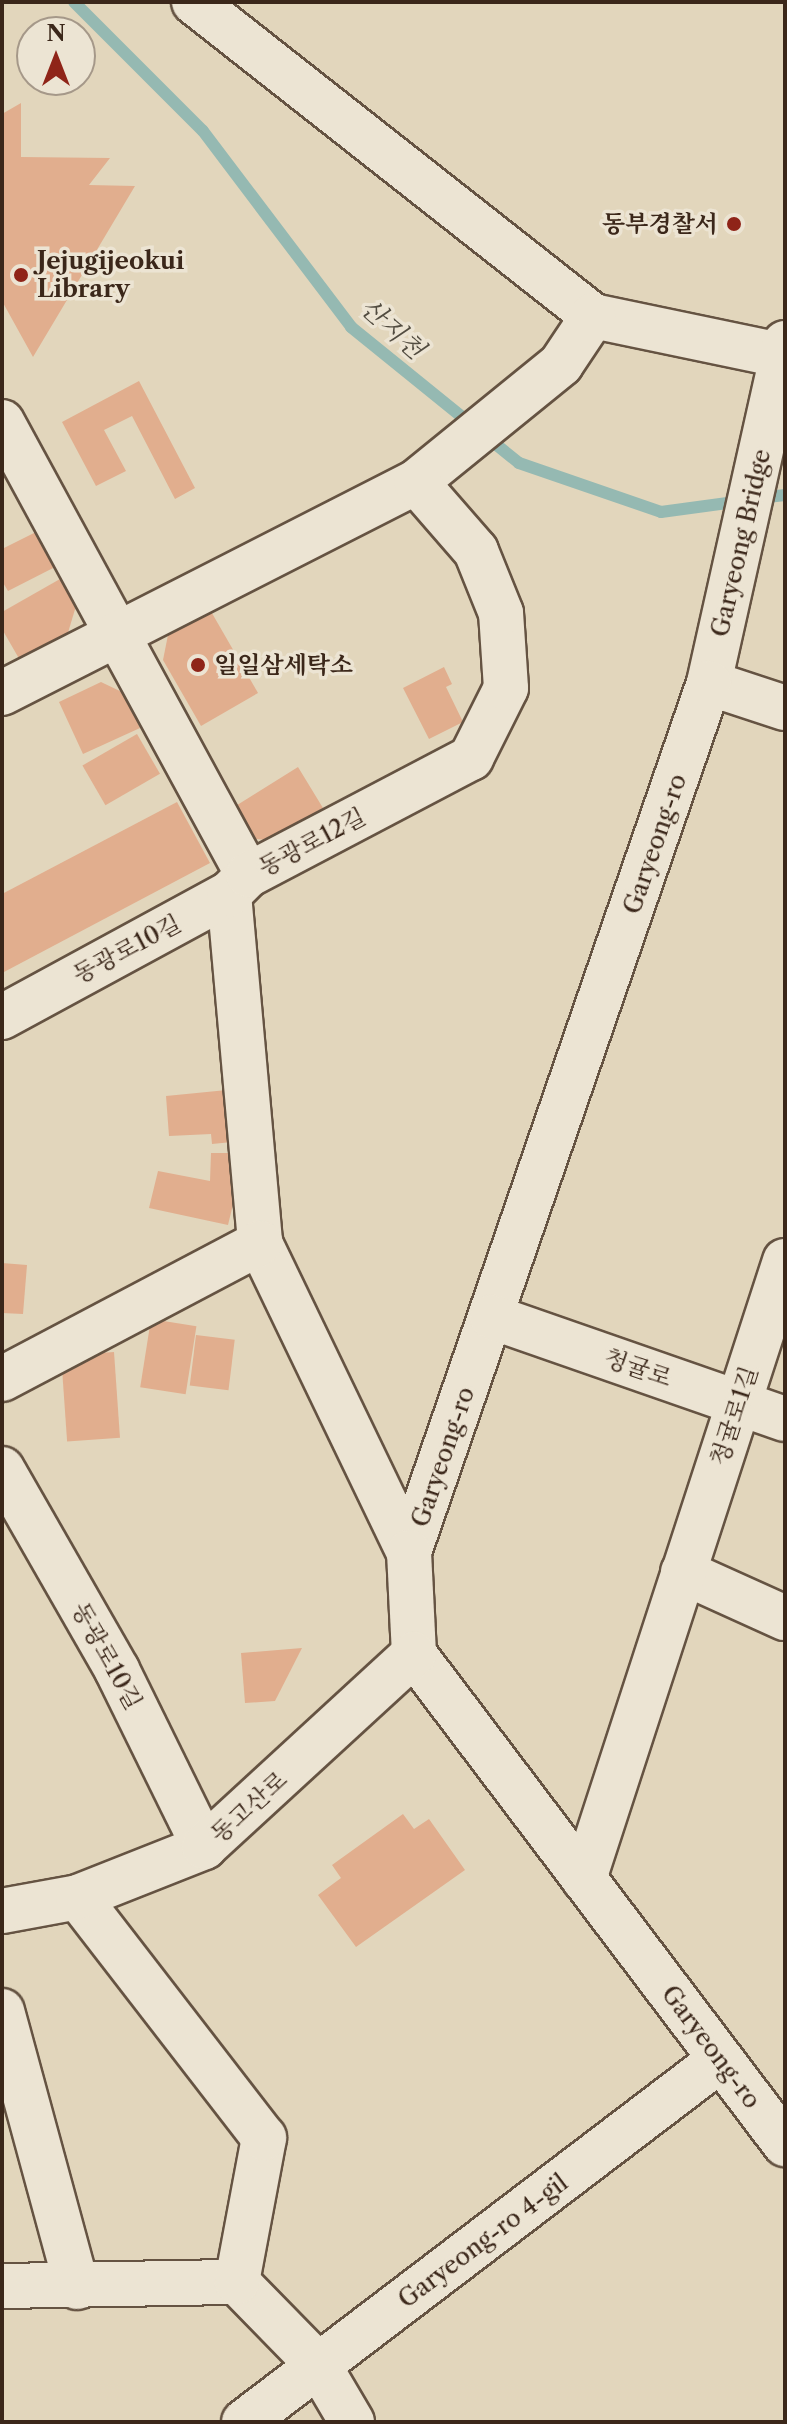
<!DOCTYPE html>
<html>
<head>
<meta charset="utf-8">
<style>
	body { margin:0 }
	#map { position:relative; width:787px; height:2424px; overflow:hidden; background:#e2d6bc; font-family:"Libre Caslon Text","Noto Serif KR",serif }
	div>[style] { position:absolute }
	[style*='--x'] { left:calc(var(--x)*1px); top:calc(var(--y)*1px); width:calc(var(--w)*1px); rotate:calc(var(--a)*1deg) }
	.stream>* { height:12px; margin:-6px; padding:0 6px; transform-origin:6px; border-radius:6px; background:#95b9b2 }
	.building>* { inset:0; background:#e1ae8e; transform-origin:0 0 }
	.roads { filter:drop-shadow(2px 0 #655342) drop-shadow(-2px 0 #655342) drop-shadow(0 2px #655342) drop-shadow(0 -2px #655342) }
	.street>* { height:44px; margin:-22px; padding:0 22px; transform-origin:22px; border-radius:22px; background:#ece4d3 }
	.secondary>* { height:44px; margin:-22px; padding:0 22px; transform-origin:22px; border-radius:22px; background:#ece4d3 }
	.dots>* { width:22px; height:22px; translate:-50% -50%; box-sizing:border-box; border:4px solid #ece4d3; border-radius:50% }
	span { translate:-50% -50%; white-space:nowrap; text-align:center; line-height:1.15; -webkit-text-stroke:7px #ece4d3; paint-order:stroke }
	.poi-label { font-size:24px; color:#3b271a; font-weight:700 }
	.right { translate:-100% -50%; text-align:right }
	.left { translate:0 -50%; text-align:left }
	.street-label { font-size:24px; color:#3b271a }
	.water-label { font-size:26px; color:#524c40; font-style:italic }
	.frame { position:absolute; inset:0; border:4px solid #3b271a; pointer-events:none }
	.north { position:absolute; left:16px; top:16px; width:80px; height:80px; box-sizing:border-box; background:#ece4d3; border:2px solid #a59889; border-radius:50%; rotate:0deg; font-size:22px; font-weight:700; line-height:32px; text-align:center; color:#3b271a }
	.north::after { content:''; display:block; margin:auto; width:28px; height:36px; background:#8f2418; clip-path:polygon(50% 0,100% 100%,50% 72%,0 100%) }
</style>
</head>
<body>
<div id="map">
	<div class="stream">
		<i style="--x:74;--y:2;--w:182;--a:45"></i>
		<i style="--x:203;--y:131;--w:246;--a:52.9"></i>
		<i style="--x:351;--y:327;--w:216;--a:39"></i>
		<i style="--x:519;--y:463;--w:150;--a:19"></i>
		<i style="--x:661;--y:512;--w:82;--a:-7.7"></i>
		<i style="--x:760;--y:498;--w:25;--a:-7"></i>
	</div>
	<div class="building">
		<i style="clip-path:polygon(21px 103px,21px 157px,110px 158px,89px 185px,135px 186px,33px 357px,2px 301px,2px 114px)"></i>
		<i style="clip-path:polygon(139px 381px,195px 488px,175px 499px,132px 416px,104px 430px,126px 471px,96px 486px,62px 422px)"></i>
		<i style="clip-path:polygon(38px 531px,57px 566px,8px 591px,2px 581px,2px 549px)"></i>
		<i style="clip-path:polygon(60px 579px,76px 606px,67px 636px,21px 662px,2px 629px,2px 612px)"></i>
		<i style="clip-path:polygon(209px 608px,258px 693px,201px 726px,163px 660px,169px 630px)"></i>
		<i style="clip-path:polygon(444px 667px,452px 684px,446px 687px,463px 722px,429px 739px,403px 688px)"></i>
		<i style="clip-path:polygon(101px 682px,124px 693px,140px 728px,83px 754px,59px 702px)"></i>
		<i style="left:137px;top:734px;width:46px;height:63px;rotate:60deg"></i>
		<i style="clip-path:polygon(298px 767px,323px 808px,283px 832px,288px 841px,253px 839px,234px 807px)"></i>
		<i style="clip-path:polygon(177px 802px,210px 863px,4px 972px,2px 894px)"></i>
		<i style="clip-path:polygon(227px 1090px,232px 1142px,212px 1144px,211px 1134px,169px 1136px,166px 1096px)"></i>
		<i style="clip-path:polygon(211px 1153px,234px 1153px,237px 1188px,228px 1225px,149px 1208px,158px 1171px,210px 1181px)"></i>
		<i style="clip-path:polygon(2px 1263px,27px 1265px,23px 1314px,2px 1313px)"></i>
		<i style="left:151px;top:1319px;width:46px;height:69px;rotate:9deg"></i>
		<i style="left:196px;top:1335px;width:39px;height:51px;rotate:7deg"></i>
		<i style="left:114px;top:1352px;width:86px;height:53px;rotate:86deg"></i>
		<i style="clip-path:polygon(302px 1648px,275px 1701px,245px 1703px,241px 1653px)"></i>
		<i style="clip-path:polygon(403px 1814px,414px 1829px,429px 1819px,465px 1870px,356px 1947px,318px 1895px,341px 1878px,332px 1865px)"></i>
	</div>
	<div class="roads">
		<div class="street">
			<i style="--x:194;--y:2;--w:508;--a:38.2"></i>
			<i style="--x:593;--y:316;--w:196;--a:11.8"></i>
			<i style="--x:2;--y:422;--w:515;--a:61.5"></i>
			<i style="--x:709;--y:683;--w:80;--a:18.2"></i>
			<i style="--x:2;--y:693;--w:465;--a:-27"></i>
			<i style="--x:416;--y:482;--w:187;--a:-39.1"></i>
			<i style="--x:561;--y:364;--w:58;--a:-56.3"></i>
			<i style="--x:229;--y:894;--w:350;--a:84.9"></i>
			<i style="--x:260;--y:1243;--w:343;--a:64.3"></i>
			<i style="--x:2;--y:1017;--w:258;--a:-28.5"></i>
			<i style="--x:229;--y:894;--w:27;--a:-45"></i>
			<i style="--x:248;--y:875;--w:252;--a:-27.7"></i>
			<i style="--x:471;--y:758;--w:78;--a:-63.4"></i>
			<i style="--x:506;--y:688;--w:75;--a:-93.8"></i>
			<i style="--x:501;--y:613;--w:67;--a:-112"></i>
			<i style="--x:476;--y:551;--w:91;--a:-131"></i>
			<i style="--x:2;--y:1379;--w:292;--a:-27.8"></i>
			<i style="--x:2;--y:1469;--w:232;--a:60.2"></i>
			<i style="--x:117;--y:1670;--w:197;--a:63.8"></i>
			<i style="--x:683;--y:1572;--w:112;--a:24.3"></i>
			<i style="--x:584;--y:1879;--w:650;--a:-71.98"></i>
			<i style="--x:2;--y:2011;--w:286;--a:74.8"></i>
			<i style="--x:237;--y:2282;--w:117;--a:45.7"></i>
			<i style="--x:319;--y:2366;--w:65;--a:59.5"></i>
			<i style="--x:2;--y:2286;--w:235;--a:-1"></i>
			<i style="--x:237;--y:2282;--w:147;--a:-79.4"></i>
			<i style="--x:264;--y:2138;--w:304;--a:-127.7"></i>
			<i style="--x:244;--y:2422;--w:599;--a:-37.27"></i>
		</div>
		<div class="secondary">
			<i style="--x:785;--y:343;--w:348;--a:102.6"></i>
			<i style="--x:709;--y:683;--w:919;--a:109.05"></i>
			<i style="--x:409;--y:1552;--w:102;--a:87.2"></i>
			<i style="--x:414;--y:1654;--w:615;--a:52.87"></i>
			<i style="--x:492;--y:1317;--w:310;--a:19.2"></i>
			<i style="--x:2;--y:1911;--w:77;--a:-10.4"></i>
			<i style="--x:78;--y:1897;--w:136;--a:-21.6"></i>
			<i style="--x:204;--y:1847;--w:285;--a:-42.6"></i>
		</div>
	</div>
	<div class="dots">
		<i style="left:734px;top:224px;background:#8f2418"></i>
		<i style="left:21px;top:275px;background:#8f2418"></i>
		<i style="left:198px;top:665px;background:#8f2418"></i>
	</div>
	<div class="poi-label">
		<span class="right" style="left:718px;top:224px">동부경찰서</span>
		<span class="left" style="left:37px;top:275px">Jejugijeokui<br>Library</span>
		<span class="left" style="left:214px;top:665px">일일삼세탁소</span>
	</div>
	<div class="street-label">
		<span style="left:741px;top:543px;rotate:-77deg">Garyeong Bridge</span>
		<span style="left:312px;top:842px;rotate:-28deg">동광로12길</span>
		<span style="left:655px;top:844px;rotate:-71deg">Garyeong-ro</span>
		<span style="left:127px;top:949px;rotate:-28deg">동광로10길</span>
		<span style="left:638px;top:1368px;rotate:19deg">청귤로</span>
		<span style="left:734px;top:1416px;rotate:-72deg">청귤로1길</span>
		<span style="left:443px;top:1457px;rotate:-71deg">Garyeong-ro</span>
		<span style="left:107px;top:1656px;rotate:61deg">동광로10길</span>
		<span style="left:249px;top:1807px;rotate:-42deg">동고산로</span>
		<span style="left:711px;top:2047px;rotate:53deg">Garyeong-ro</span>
		<span style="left:483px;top:2241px;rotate:-37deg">Garyeong-ro 4-gil</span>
	</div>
	<div class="water-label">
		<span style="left:392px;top:329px;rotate:42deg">산지천</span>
	</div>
	<div class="frame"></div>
	<div class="north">N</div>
</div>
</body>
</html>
